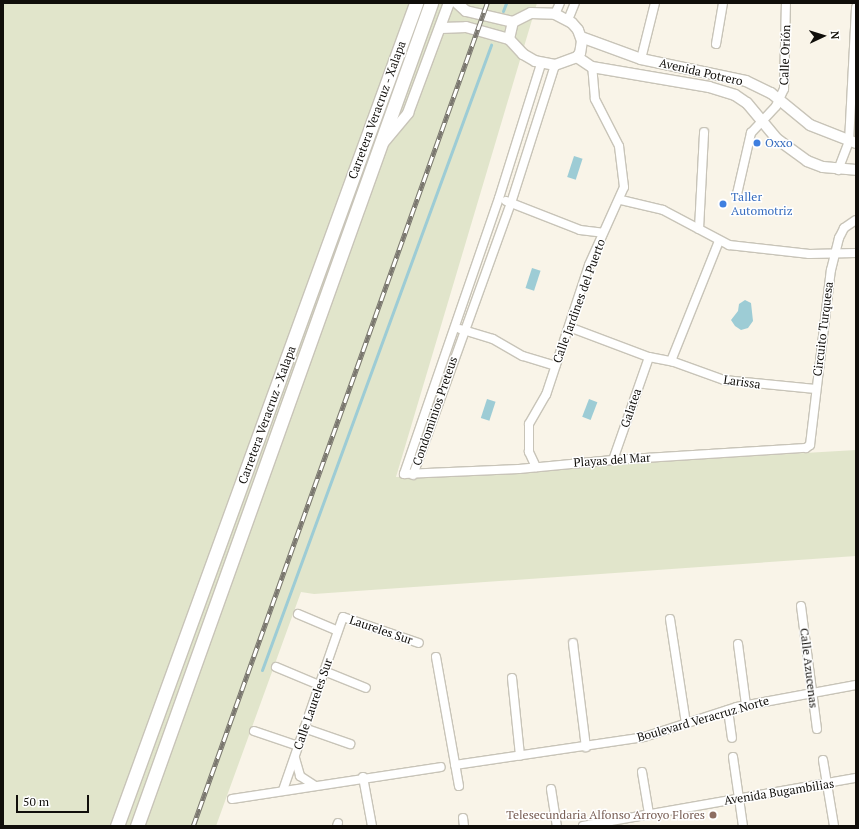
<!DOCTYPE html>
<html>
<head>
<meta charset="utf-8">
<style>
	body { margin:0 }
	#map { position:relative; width:859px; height:829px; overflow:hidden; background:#f9f4e8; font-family:"PT Serif",serif }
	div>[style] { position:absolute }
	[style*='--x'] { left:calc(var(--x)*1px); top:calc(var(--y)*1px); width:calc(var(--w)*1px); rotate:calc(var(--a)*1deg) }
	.green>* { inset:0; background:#e1e5cb }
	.water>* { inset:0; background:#9dccd5; transform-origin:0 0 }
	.stream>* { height:3px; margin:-1.5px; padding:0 1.5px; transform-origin:1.5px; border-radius:1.5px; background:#9dccd5 }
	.roads { filter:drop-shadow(1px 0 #c8c4b8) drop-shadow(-1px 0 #c8c4b8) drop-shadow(0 1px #c8c4b8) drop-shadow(0 -1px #c8c4b8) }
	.minor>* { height:8px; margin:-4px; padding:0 4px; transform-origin:4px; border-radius:4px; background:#fff }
	.tertiary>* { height:10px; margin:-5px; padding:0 5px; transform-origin:5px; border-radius:5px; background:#fff }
	.primary>* { height:13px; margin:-6.5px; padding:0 6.5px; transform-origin:6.5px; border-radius:6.5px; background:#fff }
	.rail>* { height:4.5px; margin-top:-2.25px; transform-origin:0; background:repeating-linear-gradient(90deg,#fff 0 9px,#7a776f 0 18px); box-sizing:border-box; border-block:1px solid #7a776f }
	.dots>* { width:11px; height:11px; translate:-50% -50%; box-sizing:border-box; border:2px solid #fff; border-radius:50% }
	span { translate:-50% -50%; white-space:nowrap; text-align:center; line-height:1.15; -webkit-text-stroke:3px #fff; paint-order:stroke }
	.street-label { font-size:12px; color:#100e0a }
	.shop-label { font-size:12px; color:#366cbe }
	.left { translate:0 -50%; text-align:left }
	.education-label { font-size:12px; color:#785e54 }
	.right { translate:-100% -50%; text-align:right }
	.frame { position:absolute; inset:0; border:4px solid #100e0a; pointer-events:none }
	.north { position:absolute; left:803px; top:16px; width:40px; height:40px; -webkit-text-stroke:3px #fff; paint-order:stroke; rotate:86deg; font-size:11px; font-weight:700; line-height:16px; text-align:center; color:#100e0a }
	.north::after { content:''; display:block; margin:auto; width:14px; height:18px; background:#100e0a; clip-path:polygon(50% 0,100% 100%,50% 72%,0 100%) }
	.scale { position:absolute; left:16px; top:795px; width:73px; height:18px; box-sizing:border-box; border:2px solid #100e0a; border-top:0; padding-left:5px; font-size:12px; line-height:14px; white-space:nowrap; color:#100e0a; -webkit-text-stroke:3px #fff; paint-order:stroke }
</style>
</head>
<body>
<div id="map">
	<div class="green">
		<i style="clip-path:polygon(3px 3px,537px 3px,396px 477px,856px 450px,856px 556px,314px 594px,301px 592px,216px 826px,3px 826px)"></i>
	</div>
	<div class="water">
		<i style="left:574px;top:156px;width:9px;height:22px;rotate:18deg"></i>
		<i style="left:532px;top:268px;width:9px;height:21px;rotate:18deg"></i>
		<i style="clip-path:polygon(745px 300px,751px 303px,753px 321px,748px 328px,741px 330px,735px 326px,731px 320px,738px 311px,739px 304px)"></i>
		<i style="left:487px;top:399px;width:9px;height:20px;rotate:18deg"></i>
		<i style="left:589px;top:399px;width:9px;height:19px;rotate:21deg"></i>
	</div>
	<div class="stream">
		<i style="--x:503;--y:11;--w:9;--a:-69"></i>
		<i style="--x:262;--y:670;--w:666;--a:-69.88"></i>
	</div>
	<div class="roads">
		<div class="minor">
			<i style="--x:555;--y:14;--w:12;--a:-66"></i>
			<i style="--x:568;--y:20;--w:18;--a:-68"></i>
			<i style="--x:716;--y:44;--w:42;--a:-80.3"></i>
			<i style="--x:641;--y:59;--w:58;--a:-76"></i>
			<i style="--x:541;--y:64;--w:140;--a:107.4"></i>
			<i style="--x:499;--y:198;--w:292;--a:109"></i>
			<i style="--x:404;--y:474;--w:115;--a:-2.5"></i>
			<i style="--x:519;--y:469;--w:94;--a:-5.5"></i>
			<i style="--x:613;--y:460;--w:193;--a:-3.6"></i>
			<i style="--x:806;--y:448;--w:5;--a:-37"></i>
			<i style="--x:810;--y:445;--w:176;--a:-83.2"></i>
			<i style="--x:831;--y:270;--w:33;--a:-76"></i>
			<i style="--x:839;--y:238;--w:11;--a:-63"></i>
			<i style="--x:844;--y:228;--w:14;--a:-34"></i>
			<i style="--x:838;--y:170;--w:30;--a:-69"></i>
			<i style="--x:849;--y:142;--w:135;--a:-87"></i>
			<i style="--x:737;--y:194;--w:63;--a:-77.1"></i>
			<i style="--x:751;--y:133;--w:37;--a:-47"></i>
			<i style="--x:776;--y:106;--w:19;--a:-65"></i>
			<i style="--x:784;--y:89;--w:86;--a:-88.7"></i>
			<i style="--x:621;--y:200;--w:43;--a:13.4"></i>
			<i style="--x:663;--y:210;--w:75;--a:27.9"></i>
			<i style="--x:729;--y:245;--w:81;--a:6.4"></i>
			<i style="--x:809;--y:254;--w:47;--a:-1.2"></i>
			<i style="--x:506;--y:201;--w:79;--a:21.4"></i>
			<i style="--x:580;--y:230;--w:23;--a:7"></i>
			<i style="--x:699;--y:229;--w:97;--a:-87"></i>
			<i style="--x:569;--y:327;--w:85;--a:20.6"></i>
			<i style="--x:649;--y:357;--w:25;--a:11"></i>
			<i style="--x:674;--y:362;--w:53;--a:19.8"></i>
			<i style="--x:724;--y:380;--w:92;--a:5.6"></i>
			<i style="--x:460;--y:329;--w:34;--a:17"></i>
			<i style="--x:493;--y:339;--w:34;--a:30"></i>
			<i style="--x:523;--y:356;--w:34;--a:17"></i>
			<i style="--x:671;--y:361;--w:129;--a:-68.2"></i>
			<i style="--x:613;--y:460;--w:109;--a:-70.7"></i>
			<i style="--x:536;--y:467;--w:17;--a:-115"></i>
			<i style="--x:529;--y:452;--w:28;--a:-90"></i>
			<i style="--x:529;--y:424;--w:34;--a:-60"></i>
			<i style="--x:546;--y:395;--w:137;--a:-71.7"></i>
			<i style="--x:589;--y:265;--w:85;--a:-65.8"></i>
			<i style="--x:624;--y:187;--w:41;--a:-97"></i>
			<i style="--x:619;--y:146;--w:53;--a:-117.1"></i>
			<i style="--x:595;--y:99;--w:32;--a:-95"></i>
			<i style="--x:413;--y:475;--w:289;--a:-70.2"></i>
			<i style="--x:511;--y:203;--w:145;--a:-72.3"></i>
			<i style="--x:801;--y:606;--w:124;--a:82.6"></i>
			<i style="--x:298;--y:614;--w:43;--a:23"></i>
			<i style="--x:670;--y:619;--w:106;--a:81.3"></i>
			<i style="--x:573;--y:643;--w:105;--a:82.9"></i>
			<i style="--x:738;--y:644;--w:62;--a:82.5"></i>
			<i style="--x:436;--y:657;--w:131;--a:79.9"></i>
			<i style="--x:276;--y:667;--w:47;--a:22.7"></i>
			<i style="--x:324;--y:671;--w:45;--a:22"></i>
			<i style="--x:512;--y:678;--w:78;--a:84.1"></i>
			<i style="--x:728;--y:710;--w:28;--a:82"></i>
			<i style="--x:304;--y:728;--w:49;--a:19.2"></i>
			<i style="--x:254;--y:731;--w:46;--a:18.8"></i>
			<i style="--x:733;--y:757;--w:70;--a:81.8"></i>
			<i style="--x:295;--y:758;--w:19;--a:74"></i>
			<i style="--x:300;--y:776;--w:17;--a:33"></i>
			<i style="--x:823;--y:760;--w:67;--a:80.5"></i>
			<i style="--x:455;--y:765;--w:191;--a:-8.4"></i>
			<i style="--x:644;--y:737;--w:98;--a:-17.9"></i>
			<i style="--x:737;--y:707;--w:121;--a:-10.5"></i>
			<i style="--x:642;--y:772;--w:43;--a:80.5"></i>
			<i style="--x:363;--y:777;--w:50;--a:79.6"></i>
			<i style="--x:551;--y:789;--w:37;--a:81"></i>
			<i style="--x:283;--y:790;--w:183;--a:-70.9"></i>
			<i style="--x:343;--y:617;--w:80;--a:18.9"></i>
			<i style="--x:232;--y:799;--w:211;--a:-8.7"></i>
			<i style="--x:463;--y:818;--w:8;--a:83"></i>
			<i style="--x:337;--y:826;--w:3;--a:-72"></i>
			<i style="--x:583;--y:826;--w:277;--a:-10"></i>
		</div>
		<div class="tertiary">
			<i style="--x:457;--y:3;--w:12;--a:42"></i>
			<i style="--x:466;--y:11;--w:48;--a:13.2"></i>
			<i style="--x:513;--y:22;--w:20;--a:-27"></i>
			<i style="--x:531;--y:13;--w:24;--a:2"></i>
			<i style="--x:555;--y:14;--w:19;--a:28"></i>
			<i style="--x:572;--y:23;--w:9;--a:49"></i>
			<i style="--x:578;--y:30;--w:12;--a:70"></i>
			<i style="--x:582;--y:41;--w:12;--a:99"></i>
			<i style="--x:580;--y:53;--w:5;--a:127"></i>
			<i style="--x:577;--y:57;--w:23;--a:160"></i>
			<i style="--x:555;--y:65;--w:20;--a:-169"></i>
			<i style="--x:535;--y:61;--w:14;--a:-150"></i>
			<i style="--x:523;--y:54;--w:21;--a:-133"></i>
			<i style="--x:509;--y:39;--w:17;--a:-77"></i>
			<i style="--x:441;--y:28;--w:25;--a:-2"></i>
			<i style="--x:466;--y:27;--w:45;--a:15.6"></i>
			<i style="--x:581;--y:37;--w:64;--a:20.1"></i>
			<i style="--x:641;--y:59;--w:107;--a:11.8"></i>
			<i style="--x:746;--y:81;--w:28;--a:26"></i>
			<i style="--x:771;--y:93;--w:50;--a:39.4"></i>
			<i style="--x:810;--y:125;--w:49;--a:21.4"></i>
			<i style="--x:577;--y:57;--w:18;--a:34"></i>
			<i style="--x:592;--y:67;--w:119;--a:9.7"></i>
			<i style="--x:709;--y:87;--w:27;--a:17"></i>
			<i style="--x:735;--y:95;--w:14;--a:34"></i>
			<i style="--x:747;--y:103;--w:47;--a:50.2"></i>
			<i style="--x:777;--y:139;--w:37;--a:36"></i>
			<i style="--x:807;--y:161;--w:17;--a:21"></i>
			<i style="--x:823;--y:167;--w:33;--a:5"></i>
			<i style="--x:384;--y:142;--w:38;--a:-50"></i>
			<i style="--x:408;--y:113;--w:117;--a:-69.6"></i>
		</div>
		<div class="primary">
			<i style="--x:117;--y:826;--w:876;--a:-70.03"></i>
			<i style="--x:137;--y:826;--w:874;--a:-70.34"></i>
		</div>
	</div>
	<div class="rail">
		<i style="--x:193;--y:826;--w:874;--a:-70.34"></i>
	</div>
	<div class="dots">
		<i style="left:757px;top:143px;background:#3f7fe0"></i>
		<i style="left:723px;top:204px;background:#3f7fe0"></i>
		<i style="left:713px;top:815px;background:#8d6e63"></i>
	</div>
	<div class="street-label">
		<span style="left:785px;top:55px;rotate:-88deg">Calle Orión</span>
		<span style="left:701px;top:72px;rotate:13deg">Avenida Potrero</span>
		<span style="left:377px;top:110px;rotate:-70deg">Carretera Veracruz - Xalapa</span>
		<span style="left:579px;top:301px;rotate:-70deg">Calle Jardines del Puerto</span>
		<span style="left:823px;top:329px;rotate:-83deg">Circuito Turquesa</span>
		<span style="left:742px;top:382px;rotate:8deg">Larissa</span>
		<span style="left:631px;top:408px;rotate:-71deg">Galatea</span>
		<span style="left:435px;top:411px;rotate:-71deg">Condominios Preteus</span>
		<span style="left:267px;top:415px;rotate:-70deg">Carretera Veracruz - Xalapa</span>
		<span style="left:612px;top:460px;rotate:-4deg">Playas del Mar</span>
		<span style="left:381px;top:630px;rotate:19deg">Laureles Sur</span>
		<span style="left:809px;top:668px;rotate:83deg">Calle Azucenas</span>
		<span style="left:313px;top:704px;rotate:-71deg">Calle Laureles Sur</span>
		<span style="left:703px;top:719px;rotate:-16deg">Boulevard Veracruz Norte</span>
		<span style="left:779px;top:792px;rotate:-9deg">Avenida Bugambilias</span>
	</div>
	<div class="shop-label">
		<span class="left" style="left:765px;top:143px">Oxxo</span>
		<span class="left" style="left:731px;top:204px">Taller<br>Automotriz</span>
	</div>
	<div class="education-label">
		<span class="right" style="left:705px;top:815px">Telesecundaria Alfonso Arroyo Flores</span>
	</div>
	<div class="frame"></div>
	<div class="north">N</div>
	<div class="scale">50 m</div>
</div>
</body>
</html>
